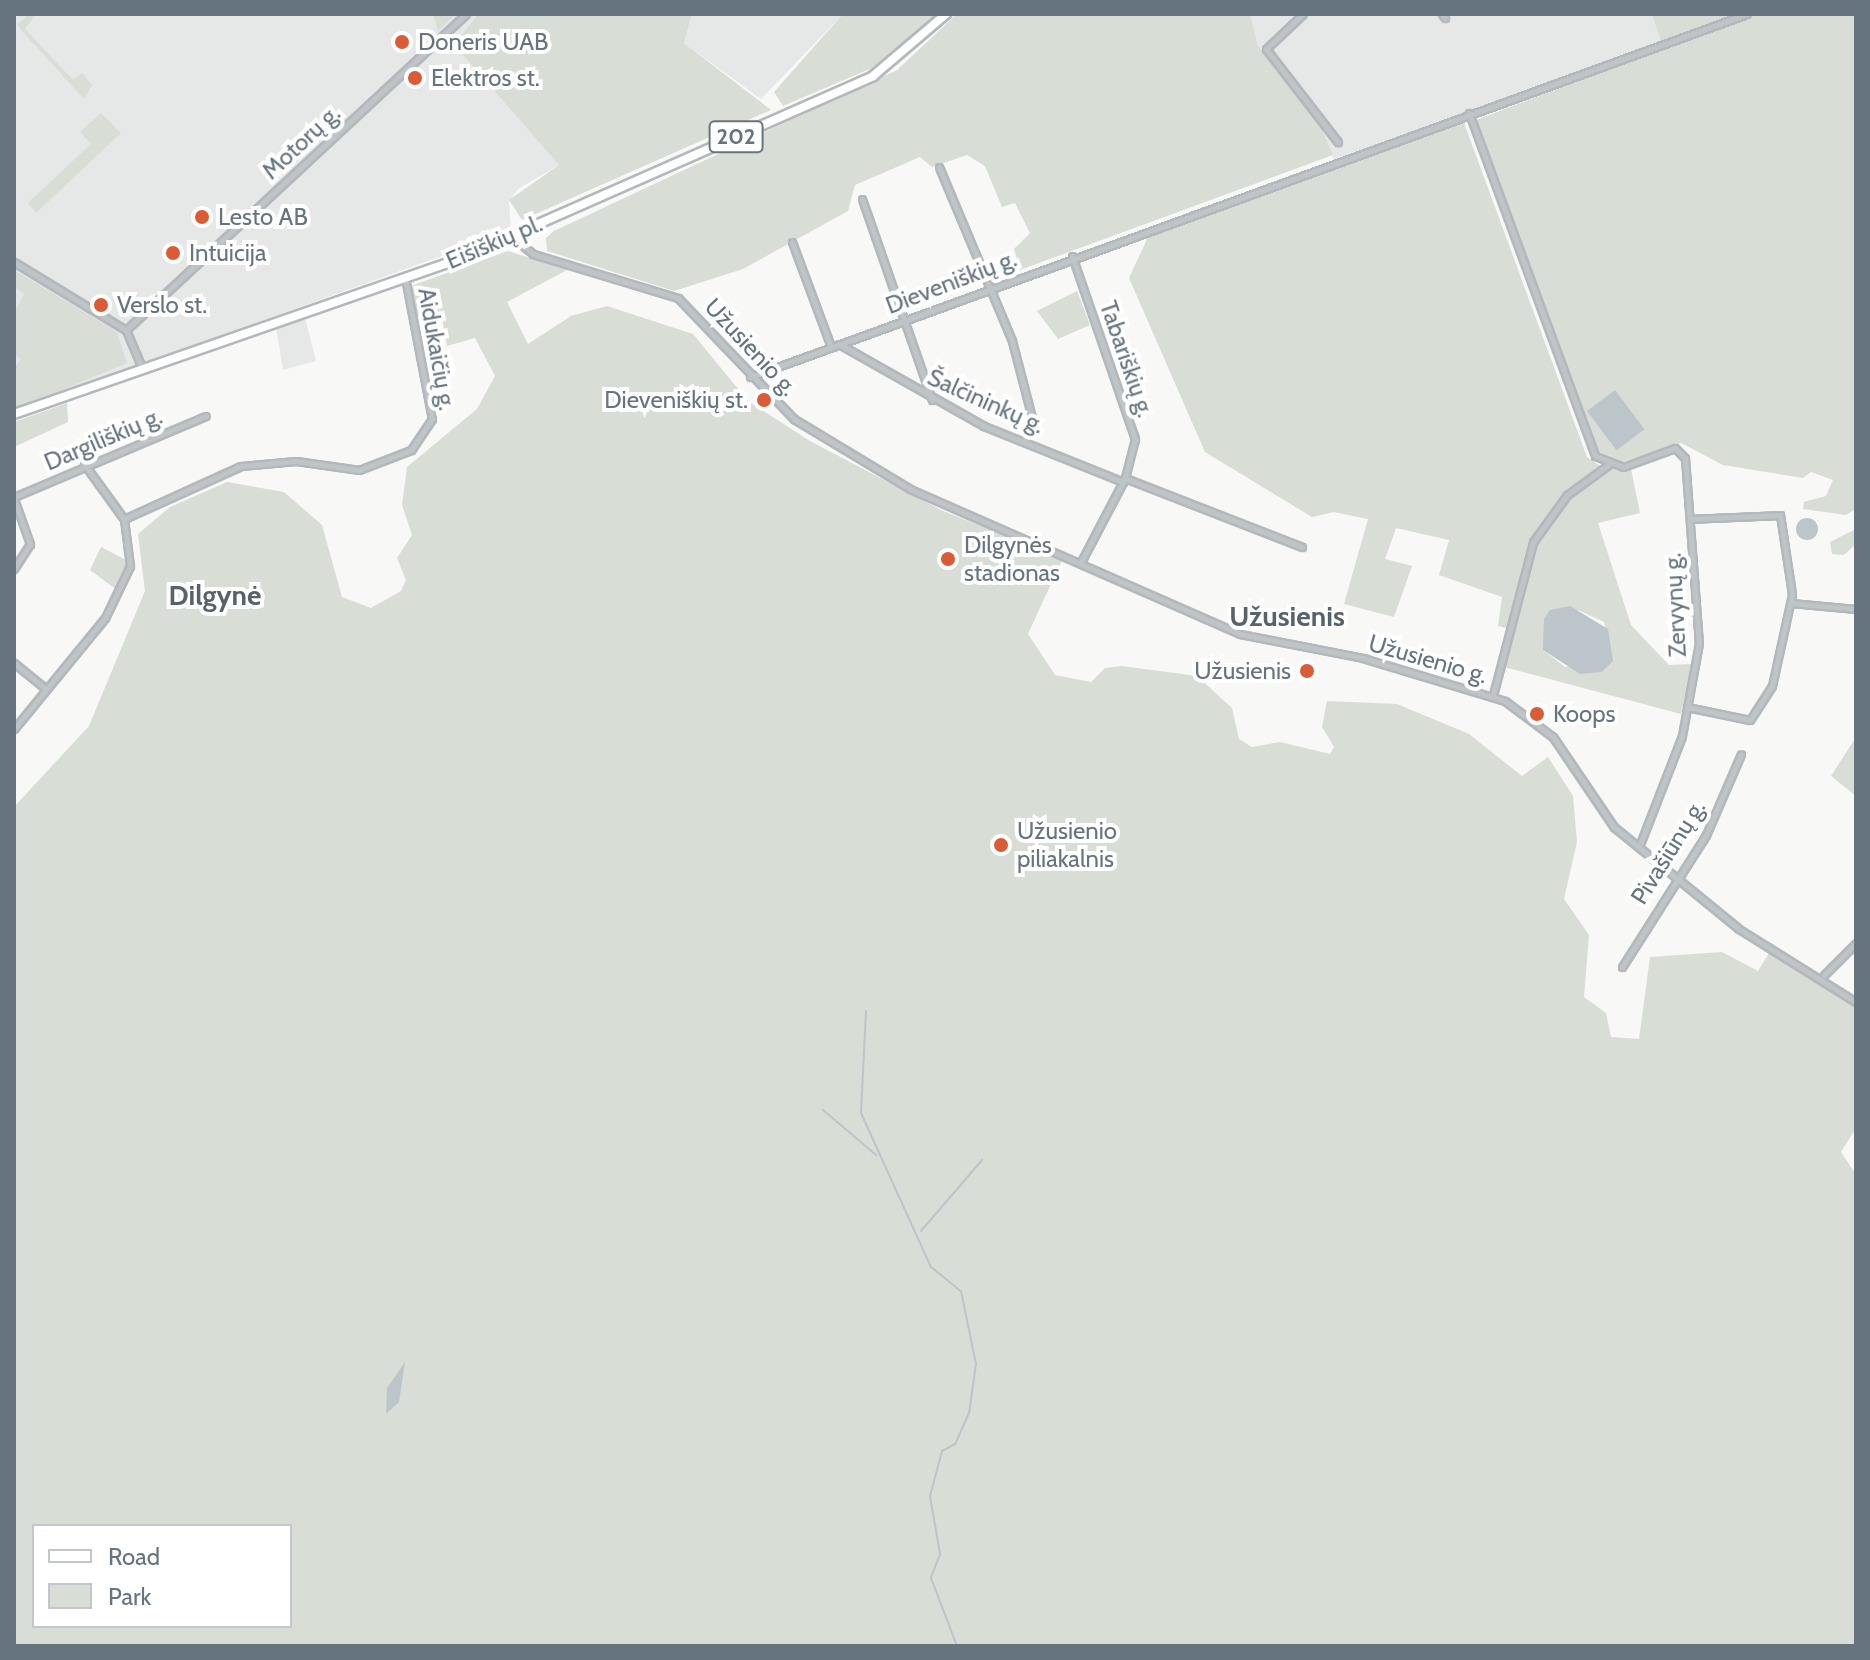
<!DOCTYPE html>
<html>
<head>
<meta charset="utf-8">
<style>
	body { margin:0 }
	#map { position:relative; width:1870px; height:1660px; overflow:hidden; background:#f8f8f6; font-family:Cabin,sans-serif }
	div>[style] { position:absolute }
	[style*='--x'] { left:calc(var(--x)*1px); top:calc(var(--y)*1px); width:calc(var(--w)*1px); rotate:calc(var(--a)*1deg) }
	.built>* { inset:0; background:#e6e7e7 }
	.green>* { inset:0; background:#d8ddd5 }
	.water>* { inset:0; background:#bcc5ca; transform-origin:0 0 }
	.round { border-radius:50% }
	.stream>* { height:2px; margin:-1px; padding:0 1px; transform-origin:1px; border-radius:1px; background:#bcc5ca }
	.roads { filter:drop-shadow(2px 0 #b3b8bc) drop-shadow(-2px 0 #b3b8bc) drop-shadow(0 2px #b3b8bc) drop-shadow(0 -2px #b3b8bc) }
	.minor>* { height:5px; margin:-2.5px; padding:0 2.5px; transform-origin:2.5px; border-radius:2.5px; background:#bfc4c7 }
	.primary>* { height:8px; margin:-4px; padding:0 4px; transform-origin:4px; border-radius:4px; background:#fff }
	.dots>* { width:22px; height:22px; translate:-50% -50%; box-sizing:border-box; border:4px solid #fff; border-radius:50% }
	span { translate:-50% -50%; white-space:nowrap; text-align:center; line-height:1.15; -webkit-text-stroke:8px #fff; paint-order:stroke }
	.shield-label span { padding:2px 6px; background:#fff; border:2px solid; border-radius:6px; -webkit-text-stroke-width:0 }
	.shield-label { font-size:22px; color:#65747f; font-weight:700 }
	.poi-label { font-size:24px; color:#65747f }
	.left { translate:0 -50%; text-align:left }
	.right { translate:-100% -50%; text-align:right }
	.street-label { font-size:24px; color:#65747f }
	.quarter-label { font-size:28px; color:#57626b; font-weight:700 }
	.frame { position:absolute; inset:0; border:16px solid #65747f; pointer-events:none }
	.legend { position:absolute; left:32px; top:1524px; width:260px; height:104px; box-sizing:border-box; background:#fff; border:2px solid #c1c7cc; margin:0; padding:10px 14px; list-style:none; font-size:24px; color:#65747f }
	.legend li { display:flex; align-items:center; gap:16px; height:40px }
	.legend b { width:40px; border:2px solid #c1c7cc }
</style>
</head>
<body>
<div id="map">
	<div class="built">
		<i style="clip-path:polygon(14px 14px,478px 14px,454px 45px,559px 165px,518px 189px,509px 201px,511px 231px,14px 410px)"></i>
		<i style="clip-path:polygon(692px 14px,843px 14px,761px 99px,684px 43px)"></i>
		<i style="clip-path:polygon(1250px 14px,1652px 14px,1663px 49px,1337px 167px,1311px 106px,1258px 46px)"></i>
		<i style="clip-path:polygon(305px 318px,316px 361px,283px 370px,276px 327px)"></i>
	</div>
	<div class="green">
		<i style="clip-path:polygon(29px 14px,36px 14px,25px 29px,73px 80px,82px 73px,92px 85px,84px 99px,21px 30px,17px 25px)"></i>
		<i style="clip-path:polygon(433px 14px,456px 14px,438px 31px)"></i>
		<i style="clip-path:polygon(478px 14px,692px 14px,684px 43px,771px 110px,522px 220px,509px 200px,559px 165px,454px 45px)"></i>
		<i style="clip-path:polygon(843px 14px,938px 14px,872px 68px,783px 106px,774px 92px)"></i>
		<i style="clip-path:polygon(957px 14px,1250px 14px,1258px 46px,1311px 106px,1333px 155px,1020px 270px,1014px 249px,1030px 233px,1015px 203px,1002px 207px,985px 166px,967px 155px,932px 167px,920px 157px,855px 185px,848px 211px,743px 269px,674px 291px,547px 251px,546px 238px,554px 231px,897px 70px)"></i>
		<i style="clip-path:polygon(1652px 14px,1856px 14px,1856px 509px,1846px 515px,1803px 509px,1804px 502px,1826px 496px,1833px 480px,1811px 472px,1803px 478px,1723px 465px,1681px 443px,1616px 464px,1594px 448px,1476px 120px,1663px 49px)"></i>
		<i style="clip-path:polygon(101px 113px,121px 133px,36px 213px,28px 203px,91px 144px,80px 132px)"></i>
		<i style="clip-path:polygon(evenodd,1463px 120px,1587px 457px,1603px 468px,1631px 469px,1640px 513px,1598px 523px,1631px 625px,1669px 665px,1693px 664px,1681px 714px,1504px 667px,1513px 630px,1498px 626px,1502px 597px,1439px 575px,1449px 540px,1396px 528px,1385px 559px,1412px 566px,1394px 617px,1344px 604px,1368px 519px,1334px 512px,1312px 517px,1205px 452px,1129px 278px,1149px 235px,1463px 120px,1578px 610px,1604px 622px,1612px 656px,1565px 667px,1543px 650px,1578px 610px)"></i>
		<i style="clip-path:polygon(evenodd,508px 251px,567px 270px,507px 302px,528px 344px,571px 316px,607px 306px,693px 334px,748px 401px,810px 441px,943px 511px,1063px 558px,1028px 634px,1055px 675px,1091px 682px,1105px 668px,1122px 666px,1197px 676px,1232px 708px,1239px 739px,1252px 747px,1280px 742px,1330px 754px,1334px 747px,1322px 727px,1327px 701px,1397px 704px,1469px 734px,1522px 776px,1548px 757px,1573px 796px,1577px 842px,1564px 899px,1589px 935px,1584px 997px,1606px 1013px,1611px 1037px,1639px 1039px,1650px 957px,1722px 952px,1758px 971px,1769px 953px,1825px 981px,1856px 1009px,1856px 1128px,1841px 1152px,1856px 1175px,1856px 1646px,14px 1646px,14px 807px,89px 726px,145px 591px,138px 534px,170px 507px,227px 482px,284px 492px,322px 525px,342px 597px,371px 608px,401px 591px,406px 580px,397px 558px,412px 535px,402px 505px,407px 467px,477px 409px,495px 376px,475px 338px,447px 346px,441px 312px,416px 316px,411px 286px,508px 251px,34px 1526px,290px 1526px,290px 1626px,34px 1626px,34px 1526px)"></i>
		<i style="clip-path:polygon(14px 270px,117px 332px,127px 363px,14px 410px,14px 368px,21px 359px,14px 354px,14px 313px,24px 294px,14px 287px)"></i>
		<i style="clip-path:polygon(1077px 291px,1090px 325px,1058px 339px,1037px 311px)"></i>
		<i style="clip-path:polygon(67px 403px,68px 422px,14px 447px,14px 422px)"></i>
		<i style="clip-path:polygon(1856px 529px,1856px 544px,1844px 555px,1832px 554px,1830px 542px)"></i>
		<i style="clip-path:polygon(101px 547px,128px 561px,117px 590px,90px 570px)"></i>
		<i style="clip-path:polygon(1856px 737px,1856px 796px,1831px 776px)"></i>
	</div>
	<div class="water">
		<i style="left:1615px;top:390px;width:49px;height:35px;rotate:53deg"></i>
		<i class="round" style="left:1796px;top:518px;width:22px;height:22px"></i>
		<i style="clip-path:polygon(1570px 606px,1608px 629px,1613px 661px,1602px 672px,1580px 674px,1543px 650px,1544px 619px,1550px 610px)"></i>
		<i style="clip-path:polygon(405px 1362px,399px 1402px,386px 1414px,387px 1388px)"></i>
	</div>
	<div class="stream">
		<i style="--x:866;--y:1011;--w:102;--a:92.8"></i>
		<i style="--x:861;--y:1113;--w:169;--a:65.6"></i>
		<i style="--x:931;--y:1267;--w:38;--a:39"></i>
		<i style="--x:961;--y:1291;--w:75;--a:78.4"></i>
		<i style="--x:976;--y:1364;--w:49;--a:98.1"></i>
		<i style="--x:969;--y:1413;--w:34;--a:114"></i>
		<i style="--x:955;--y:1444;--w:15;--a:152"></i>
		<i style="--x:942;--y:1451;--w:47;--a:104.9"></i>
		<i style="--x:930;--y:1496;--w:59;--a:80.2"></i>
		<i style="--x:940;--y:1554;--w:26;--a:111"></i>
		<i style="--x:931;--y:1578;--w:73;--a:69.1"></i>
		<i style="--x:823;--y:1110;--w:70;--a:40.3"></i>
		<i style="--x:921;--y:1231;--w:94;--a:-49.3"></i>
	</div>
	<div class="roads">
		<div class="minor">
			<i style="--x:1303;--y:14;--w:51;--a:136.6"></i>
			<i style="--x:1266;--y:49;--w:118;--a:52.3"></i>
			<i style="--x:1442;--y:14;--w:5;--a:53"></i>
			<i style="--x:1469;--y:113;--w:365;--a:69.8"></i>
			<i style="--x:1595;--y:456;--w:30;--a:21"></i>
			<i style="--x:1623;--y:467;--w:55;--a:-20.1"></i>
			<i style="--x:1675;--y:448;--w:14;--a:45"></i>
			<i style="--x:1685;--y:458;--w:186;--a:85.7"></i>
			<i style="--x:1699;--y:643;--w:95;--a:100.4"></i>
			<i style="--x:1682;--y:736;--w:119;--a:111.2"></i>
			<i style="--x:939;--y:167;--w:189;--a:67.2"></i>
			<i style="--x:1012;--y:341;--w:80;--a:75.4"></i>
			<i style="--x:1032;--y:418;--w:24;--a:107"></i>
			<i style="--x:862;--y:199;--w:213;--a:70.8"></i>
			<i style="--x:511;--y:236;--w:28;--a:39"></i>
			<i style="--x:533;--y:254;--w:152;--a:16.9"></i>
			<i style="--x:678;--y:298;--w:168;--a:46.2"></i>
			<i style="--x:794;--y:419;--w:135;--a:31.1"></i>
			<i style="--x:910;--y:489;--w:360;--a:23.7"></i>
			<i style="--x:1240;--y:634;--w:125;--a:11"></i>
			<i style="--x:1363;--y:658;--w:148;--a:16.8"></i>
			<i style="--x:1505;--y:701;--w:60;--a:36.9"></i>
			<i style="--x:1553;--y:737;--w:109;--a:55.9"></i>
			<i style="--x:1614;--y:827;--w:161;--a:39.2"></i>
			<i style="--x:1739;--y:929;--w:138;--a:32"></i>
			<i style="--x:792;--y:242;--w:112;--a:69.6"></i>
			<i style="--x:1072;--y:256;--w:194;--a:71"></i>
			<i style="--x:1135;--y:439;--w:40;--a:104.4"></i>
			<i style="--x:1125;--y:478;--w:93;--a:117.7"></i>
			<i style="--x:14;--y:262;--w:131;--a:31.3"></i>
			<i style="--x:126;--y:330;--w:39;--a:67"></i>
			<i style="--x:126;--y:330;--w:464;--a:-42.9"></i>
			<i style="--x:839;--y:344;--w:167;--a:29.5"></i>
			<i style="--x:984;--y:426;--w:150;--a:21.9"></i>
			<i style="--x:750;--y:377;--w:1061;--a:-20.01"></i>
			<i style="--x:1125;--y:478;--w:190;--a:21.3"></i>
			<i style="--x:14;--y:497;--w:208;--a:-22.9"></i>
			<i style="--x:14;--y:499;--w:48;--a:70.4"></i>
			<i style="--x:30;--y:544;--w:30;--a:123"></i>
			<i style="--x:124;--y:519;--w:128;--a:-24.4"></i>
			<i style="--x:241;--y:466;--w:55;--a:-5.2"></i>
			<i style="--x:296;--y:461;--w:64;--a:8.1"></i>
			<i style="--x:359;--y:470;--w:56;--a:-21"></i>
			<i style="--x:411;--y:450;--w:37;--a:-56"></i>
			<i style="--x:432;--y:419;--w:144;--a:-100.8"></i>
			<i style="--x:1791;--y:603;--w:65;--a:5.3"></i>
			<i style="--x:14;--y:663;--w:41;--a:39.1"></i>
			<i style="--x:1493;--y:695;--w:158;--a:-75.3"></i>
			<i style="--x:1533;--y:542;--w:58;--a:-54.1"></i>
			<i style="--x:1567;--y:495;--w:51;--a:-36.2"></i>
			<i style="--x:1687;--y:707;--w:64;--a:11.7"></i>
			<i style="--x:1750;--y:720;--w:40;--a:-57.1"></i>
			<i style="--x:1772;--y:686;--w:94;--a:-77.7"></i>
			<i style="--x:1792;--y:594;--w:80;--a:-98.6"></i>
			<i style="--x:1780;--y:515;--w:90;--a:177.5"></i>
			<i style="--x:14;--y:729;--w:144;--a:-50.7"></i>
			<i style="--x:105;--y:618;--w:58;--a:-64.3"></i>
			<i style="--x:130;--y:566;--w:47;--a:-97.3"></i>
			<i style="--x:124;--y:519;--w:68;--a:-126"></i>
			<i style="--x:1622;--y:967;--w:156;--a:-57.5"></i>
			<i style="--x:1706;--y:835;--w:88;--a:-66.6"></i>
			<i style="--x:1824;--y:975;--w:45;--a:-45"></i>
		</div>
		<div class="primary">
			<i style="--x:14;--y:414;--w:473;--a:-19.2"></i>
			<i style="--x:461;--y:258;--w:450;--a:-23.8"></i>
			<i style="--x:873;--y:76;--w:96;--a:-40.3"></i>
		</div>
	</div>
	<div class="dots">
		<i style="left:402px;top:42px;background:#da5b35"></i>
		<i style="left:415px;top:78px;background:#da5b35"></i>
		<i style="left:202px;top:217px;background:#da5b35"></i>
		<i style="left:173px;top:253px;background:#da5b35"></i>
		<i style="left:101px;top:305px;background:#da5b35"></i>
		<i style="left:764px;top:400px;background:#da5b35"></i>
		<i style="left:948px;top:559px;background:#da5b35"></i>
		<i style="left:1307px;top:671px;background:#da5b35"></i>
		<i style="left:1537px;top:714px;background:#da5b35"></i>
		<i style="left:1001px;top:845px;background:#da5b35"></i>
	</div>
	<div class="shield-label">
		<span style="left:736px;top:137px">202</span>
	</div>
	<div class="poi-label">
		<span class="left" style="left:418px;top:42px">Doneris UAB</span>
		<span class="left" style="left:431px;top:78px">Elektros st.</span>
		<span class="left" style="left:218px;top:217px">Lesto AB</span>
		<span class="left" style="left:189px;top:253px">Intuicija</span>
		<span class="left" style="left:117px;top:305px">Verslo st.</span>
		<span class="right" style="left:748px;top:400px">Dieveniškių st.</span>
		<span class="left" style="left:964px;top:559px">Dilgynės<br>stadionas</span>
		<span class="right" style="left:1291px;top:671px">Užusienis</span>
		<span class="left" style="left:1553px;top:714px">Koops</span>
		<span class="left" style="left:1017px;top:845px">Užusienio<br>piliakalnis</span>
	</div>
	<div class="street-label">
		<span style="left:301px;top:142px;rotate:-43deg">Motorų g.</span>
		<span style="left:494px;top:242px;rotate:-23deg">Eišiškių pl.</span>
		<span style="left:951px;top:282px;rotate:-21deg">Dieveniškių g.</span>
		<span style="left:751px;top:347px;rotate:47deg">Užusienio g.</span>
		<span style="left:437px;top:349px;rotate:80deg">Aidukaičių g.</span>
		<span style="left:1127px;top:359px;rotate:71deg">Tabariškių g.</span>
		<span style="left:986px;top:401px;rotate:24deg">Šalčininkų g.</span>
		<span style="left:103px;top:439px;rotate:-23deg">Dargiliškių g.</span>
		<span style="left:1675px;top:605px;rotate:-93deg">Zervynų g.</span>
		<span style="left:1428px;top:659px;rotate:16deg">Užusienio g.</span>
		<span style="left:1668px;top:852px;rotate:-58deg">Pivašiūnų g.</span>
	</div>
	<div class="quarter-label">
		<span style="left:215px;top:595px">Dilgynė</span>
		<span style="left:1287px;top:616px">Užusienis</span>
	</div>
	<div class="frame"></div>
	<ul class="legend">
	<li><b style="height:10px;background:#fff"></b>Road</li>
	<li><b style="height:22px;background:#d8ddd5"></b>Park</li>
	</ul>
</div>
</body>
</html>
